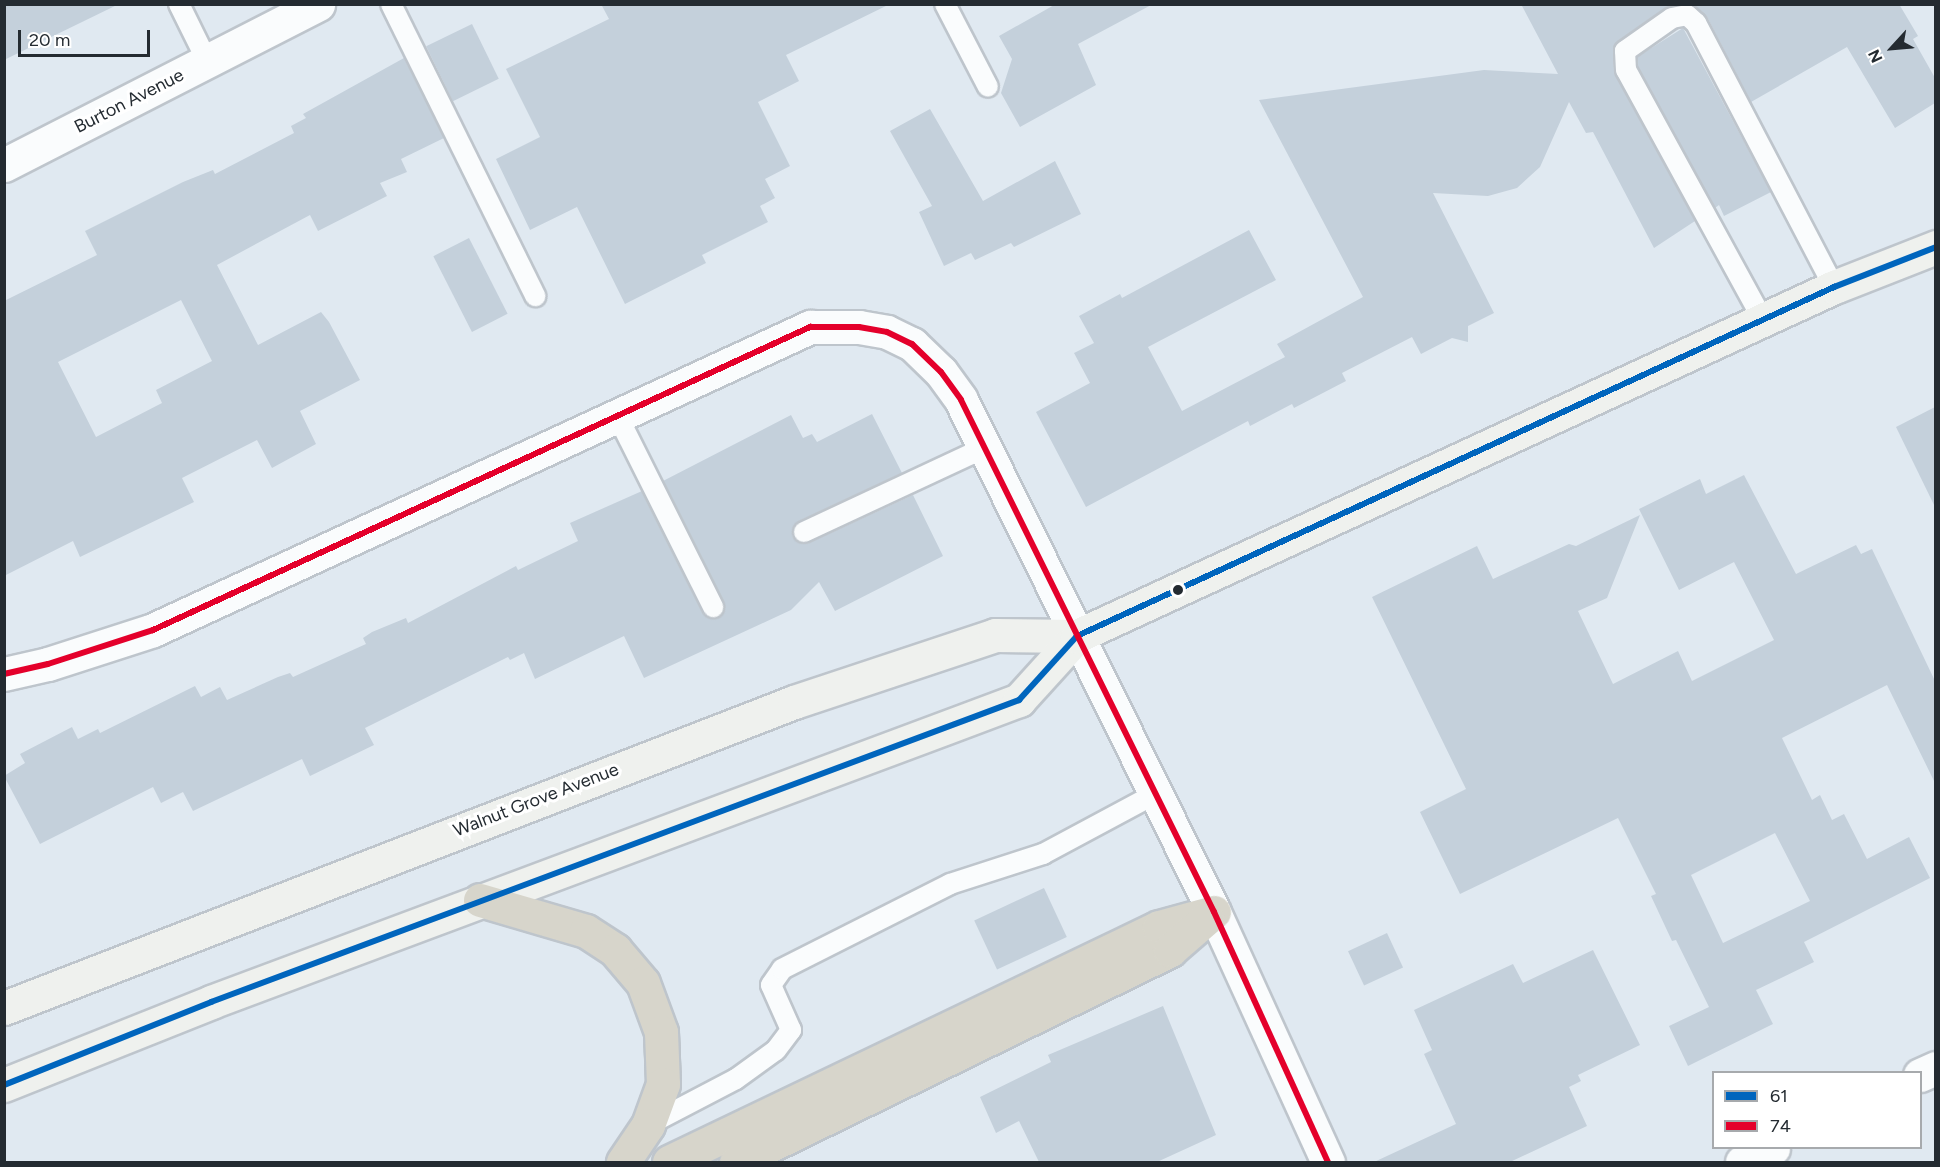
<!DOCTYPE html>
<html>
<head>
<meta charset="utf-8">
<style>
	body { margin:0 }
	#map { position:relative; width:1940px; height:1167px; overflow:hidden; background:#e0e9f1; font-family:Figtree,sans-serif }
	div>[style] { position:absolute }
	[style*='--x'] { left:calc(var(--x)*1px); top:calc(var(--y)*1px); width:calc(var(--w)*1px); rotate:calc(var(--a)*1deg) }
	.building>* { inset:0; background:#c4d0db; transform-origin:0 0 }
	.roads { filter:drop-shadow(2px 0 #bec5cc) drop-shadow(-2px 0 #bec5cc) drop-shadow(0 2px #bec5cc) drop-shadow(0 -2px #bec5cc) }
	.service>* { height:20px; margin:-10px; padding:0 10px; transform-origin:10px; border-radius:10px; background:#fafcfd }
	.minor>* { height:33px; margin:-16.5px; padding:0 16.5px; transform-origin:16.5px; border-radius:16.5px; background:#fafcfd }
	.tertiary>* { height:33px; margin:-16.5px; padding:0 16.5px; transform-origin:16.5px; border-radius:16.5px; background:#fafcfd }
	.secondary>* { height:33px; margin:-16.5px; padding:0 16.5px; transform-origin:16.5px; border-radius:16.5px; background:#eff1ee }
	.motorway>* { height:33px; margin:-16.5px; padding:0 16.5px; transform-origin:16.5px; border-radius:16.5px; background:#d7d5cb }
	.bus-1>* { height:6px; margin:-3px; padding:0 3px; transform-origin:3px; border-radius:3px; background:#0065bd }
	.bus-2>* { height:6px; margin:-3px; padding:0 3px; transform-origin:3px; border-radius:3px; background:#e4002b }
	.dots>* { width:16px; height:16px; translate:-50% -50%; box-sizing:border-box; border:3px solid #fff; border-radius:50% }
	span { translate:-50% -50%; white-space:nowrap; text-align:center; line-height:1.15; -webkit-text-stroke:6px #fff; paint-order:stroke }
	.street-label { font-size:18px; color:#242b31 }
	.frame { position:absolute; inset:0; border:6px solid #242b31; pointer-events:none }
	.legend { position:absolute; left:1712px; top:1071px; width:210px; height:78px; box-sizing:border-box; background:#fff; border:2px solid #a7aaad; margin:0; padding:8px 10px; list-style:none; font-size:18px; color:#242b31 }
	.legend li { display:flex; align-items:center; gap:12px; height:30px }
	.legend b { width:30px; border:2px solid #a7aaad }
	.north { position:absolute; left:1862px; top:18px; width:60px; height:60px; -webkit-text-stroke:4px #fff; paint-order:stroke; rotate:244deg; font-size:16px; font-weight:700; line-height:24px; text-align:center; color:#242b31 }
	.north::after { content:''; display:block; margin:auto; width:21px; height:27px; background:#242b31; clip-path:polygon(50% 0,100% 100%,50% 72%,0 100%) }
	.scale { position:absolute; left:18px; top:30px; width:132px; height:27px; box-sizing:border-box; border:3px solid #242b31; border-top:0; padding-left:8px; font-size:18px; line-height:21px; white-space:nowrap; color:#242b31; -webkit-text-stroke:4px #fff; paint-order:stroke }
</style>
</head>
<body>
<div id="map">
	<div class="building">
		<i style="clip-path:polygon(4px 4px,119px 4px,4px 60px)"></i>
		<i style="clip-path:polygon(601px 4px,890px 4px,786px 55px,799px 81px,758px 102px,790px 166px,765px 179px,775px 198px,760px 206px,768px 222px,702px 255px,706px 263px,625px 304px,577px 207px,530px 230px,496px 159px,540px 137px,506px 69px,609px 19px)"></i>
		<i style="clip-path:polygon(1056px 4px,1153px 4px,1078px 44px,1096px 85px,1020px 127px,1001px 93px,1012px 59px,999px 36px)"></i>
		<i style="clip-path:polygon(1521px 4px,1678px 4px,1665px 8px,1618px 42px,1613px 51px,1614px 71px,1695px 221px,1654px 248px,1593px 132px,1586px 133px,1569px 102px,1540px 167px,1517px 188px,1488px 196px,1433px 193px,1494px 313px,1468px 326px,1468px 342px,1452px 338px,1421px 354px,1412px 337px,1342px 373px,1346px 381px,1294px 408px,1292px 404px,1250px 426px,1248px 421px,1086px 507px,1036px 412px,1090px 383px,1074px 353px,1094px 343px,1079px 316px,1120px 294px,1122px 298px,1249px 230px,1276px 280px,1148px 347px,1182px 411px,1285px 357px,1277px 344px,1363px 297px,1259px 100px,1484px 70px,1558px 74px)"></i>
		<i style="clip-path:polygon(1692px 4px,1899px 4px,1918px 36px,1913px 39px,1935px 78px,1935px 103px,1895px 128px,1847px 47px,1751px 102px,1707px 17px)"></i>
		<i style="left:472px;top:24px;width:61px;height:51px;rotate:64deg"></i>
		<i style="clip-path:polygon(1683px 28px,1771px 192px,1724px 216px,1719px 205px,1715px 208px,1638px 67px,1637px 57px)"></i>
		<i style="clip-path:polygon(evenodd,404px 58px,444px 138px,401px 159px,407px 172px,380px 183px,387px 196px,318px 231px,310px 215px,217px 265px,258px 345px,321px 312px,329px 322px,360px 380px,300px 411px,316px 444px,272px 468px,257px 440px,182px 478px,194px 502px,80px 557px,73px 541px,4px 576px,4px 301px,97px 255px,85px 231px,183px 182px,213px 170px,215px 174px,294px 133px,291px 126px,306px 118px,303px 114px,404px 58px,181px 300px,212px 361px,156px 390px,162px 403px,96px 437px,58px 362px,181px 300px)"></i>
		<i style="clip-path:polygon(930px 109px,983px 201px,1055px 161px,1081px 214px,1014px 247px,1011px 243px,975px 260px,971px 253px,944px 266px,919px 212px,932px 206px,890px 131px)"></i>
		<i style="left:469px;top:238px;width:85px;height:40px;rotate:63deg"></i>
		<i style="clip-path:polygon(1935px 407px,1935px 507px,1896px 427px)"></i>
		<i style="clip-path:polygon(872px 414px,902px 473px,799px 521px,792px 530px,793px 538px,802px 544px,809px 543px,913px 495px,943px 556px,835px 611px,819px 582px,791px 610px,644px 678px,624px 636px,535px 679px,524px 653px,510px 660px,508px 657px,365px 728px,374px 745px,310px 776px,302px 759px,193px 811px,183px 792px,161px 803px,153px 787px,40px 844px,4px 776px,25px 763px,20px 754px,72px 727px,78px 739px,98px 729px,100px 733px,195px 686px,201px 697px,220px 687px,227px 700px,278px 677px,290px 673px,293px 677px,366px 644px,363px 638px,372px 632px,406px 618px,408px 623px,516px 566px,518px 570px,578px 541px,570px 523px,642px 491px,702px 612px,707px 617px,718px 618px,723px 613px,724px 602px,663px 481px,791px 415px,803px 438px,812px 434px,817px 442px)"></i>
		<i style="clip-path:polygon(evenodd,1744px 475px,1796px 574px,1856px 545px,1861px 554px,1872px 549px,1935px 681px,1935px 783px,1887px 685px,1782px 738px,1812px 800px,1820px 795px,1832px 820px,1844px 814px,1867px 859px,1909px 837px,1930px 878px,1804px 942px,1814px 962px,1756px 990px,1773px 1024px,1688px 1066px,1669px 1026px,1709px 1007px,1676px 940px,1672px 941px,1651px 896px,1656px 894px,1618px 818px,1460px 894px,1420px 812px,1466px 789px,1372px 597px,1477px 546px,1493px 579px,1569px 544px,1576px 546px,1640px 515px,1607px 598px,1578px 611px,1613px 684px,1678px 651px,1692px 681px,1774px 640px,1734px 562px,1679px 590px,1639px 509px,1700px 479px,1706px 494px,1744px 475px,1775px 833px,1810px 901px,1723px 943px,1691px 875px,1775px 833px)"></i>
		<i style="left:1044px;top:888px;width:54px;height:77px;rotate:65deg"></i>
		<i style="left:1387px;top:933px;width:38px;height:43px;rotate:65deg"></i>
		<i style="clip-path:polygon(1593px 950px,1640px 1045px,1578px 1075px,1581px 1081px,1569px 1087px,1587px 1126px,1510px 1162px,1374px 1162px,1456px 1124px,1424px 1054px,1432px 1050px,1414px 1010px,1513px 964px,1523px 983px)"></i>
		<i style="clip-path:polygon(1163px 1006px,1216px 1135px,1157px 1162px,1039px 1162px,1019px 1121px,996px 1133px,980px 1097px,1051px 1062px,1048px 1055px)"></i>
	</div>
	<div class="roads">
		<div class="service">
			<i style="--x:179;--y:4;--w:64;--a:63.8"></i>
			<i style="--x:391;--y:4;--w:326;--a:63.7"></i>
			<i style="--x:945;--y:4;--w:93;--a:62.6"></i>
			<i style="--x:1763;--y:320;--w:285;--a:-118.7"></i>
			<i style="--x:1626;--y:70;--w:19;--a:-93"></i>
			<i style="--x:1625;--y:51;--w:57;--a:-35.1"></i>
			<i style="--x:1672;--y:18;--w:15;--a:-11"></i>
			<i style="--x:1687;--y:15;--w:12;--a:42"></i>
			<i style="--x:1696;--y:23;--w:298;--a:62.4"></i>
			<i style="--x:617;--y:415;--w:215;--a:63.4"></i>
			<i style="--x:804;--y:532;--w:199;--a:-25"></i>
			<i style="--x:648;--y:1125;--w:99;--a:-27.6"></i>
			<i style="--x:736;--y:1079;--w:49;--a:-35.9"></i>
			<i style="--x:776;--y:1050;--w:25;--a:-53"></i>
			<i style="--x:791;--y:1030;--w:49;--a:-114"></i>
			<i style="--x:771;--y:985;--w:19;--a:-55"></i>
			<i style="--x:782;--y:969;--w:188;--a:-26.8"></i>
			<i style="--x:950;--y:884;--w:98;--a:-17.9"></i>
			<i style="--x:1043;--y:854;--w:127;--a:-28.2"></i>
		</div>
		<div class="minor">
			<i style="--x:4;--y:165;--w:353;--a:-27.1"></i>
			<i style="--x:1920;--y:1075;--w:17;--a:-24"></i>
			<i style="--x:1742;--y:1162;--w:34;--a:-24"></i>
		</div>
		<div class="tertiary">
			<i style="--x:4;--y:674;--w:45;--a:-12.8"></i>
			<i style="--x:48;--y:664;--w:110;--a:-17.9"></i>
			<i style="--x:153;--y:630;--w:724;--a:-24.76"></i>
			<i style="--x:810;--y:327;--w:49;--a:0"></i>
			<i style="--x:859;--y:327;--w:28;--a:10"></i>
			<i style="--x:887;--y:332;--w:28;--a:26"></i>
			<i style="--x:912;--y:344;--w:40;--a:44"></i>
			<i style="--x:941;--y:372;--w:34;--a:54"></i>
			<i style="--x:961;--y:400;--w:571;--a:63.7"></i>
			<i style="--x:1214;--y:912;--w:275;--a:65.5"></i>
		</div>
		<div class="secondary">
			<i style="--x:4;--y:1008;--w:847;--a:-21.17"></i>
			<i style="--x:794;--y:702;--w:212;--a:-18.4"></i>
			<i style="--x:995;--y:635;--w:82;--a:0.7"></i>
			<i style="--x:4;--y:1085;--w:223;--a:-21.8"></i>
			<i style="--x:211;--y:1002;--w:863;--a:-20.49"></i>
			<i style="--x:1019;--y:700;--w:86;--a:-47.8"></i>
			<i style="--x:1077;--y:636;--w:834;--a:-24.75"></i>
			<i style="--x:1834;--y:287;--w:110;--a:-21.4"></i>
		</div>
		<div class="motorway">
			<i style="--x:480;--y:900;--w:110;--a:16.3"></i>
			<i style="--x:586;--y:931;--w:35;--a:33"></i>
			<i style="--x:615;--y:950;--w:43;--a:49.7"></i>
			<i style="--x:643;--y:983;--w:52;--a:69.8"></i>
			<i style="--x:661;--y:1032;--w:52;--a:87.8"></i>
			<i style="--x:663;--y:1084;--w:44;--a:110.1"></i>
			<i style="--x:648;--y:1125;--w:45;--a:124"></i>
			<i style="--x:669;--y:1162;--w:543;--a:-25.62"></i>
			<i style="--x:1159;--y:927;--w:57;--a:-15.3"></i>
			<i style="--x:736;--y:1162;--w:483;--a:-26"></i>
			<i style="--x:1170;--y:950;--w:49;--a:-40.9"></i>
		</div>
	</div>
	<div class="bus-1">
		<i style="--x:4;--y:1085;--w:223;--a:-21.8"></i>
		<i style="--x:211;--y:1002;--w:863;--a:-20.49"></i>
		<i style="--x:1019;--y:700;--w:86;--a:-47.8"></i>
		<i style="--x:1077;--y:636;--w:834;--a:-24.75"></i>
		<i style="--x:1834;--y:287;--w:110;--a:-21.4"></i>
	</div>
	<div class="bus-2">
		<i style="--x:4;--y:674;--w:45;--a:-12.8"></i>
		<i style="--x:48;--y:664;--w:110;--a:-17.9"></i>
		<i style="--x:153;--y:630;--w:724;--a:-24.76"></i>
		<i style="--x:810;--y:327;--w:49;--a:0"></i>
		<i style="--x:859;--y:327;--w:28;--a:10"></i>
		<i style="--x:887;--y:332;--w:28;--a:26"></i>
		<i style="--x:912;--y:344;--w:40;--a:44"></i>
		<i style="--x:941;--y:372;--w:34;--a:54"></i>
		<i style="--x:961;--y:400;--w:571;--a:63.7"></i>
		<i style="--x:1214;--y:912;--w:275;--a:65.5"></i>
	</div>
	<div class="dots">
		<i style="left:1178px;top:590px;background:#242b31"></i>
	</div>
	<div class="street-label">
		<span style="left:129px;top:101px;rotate:-27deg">Burton Avenue</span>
		<span style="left:536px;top:800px;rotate:-21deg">Walnut Grove Avenue</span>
	</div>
	<div class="frame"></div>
	<ul class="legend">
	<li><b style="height:8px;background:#0065bd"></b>61</li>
	<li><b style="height:8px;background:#e4002b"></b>74</li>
	</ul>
	<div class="north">N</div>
	<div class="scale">20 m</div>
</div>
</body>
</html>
